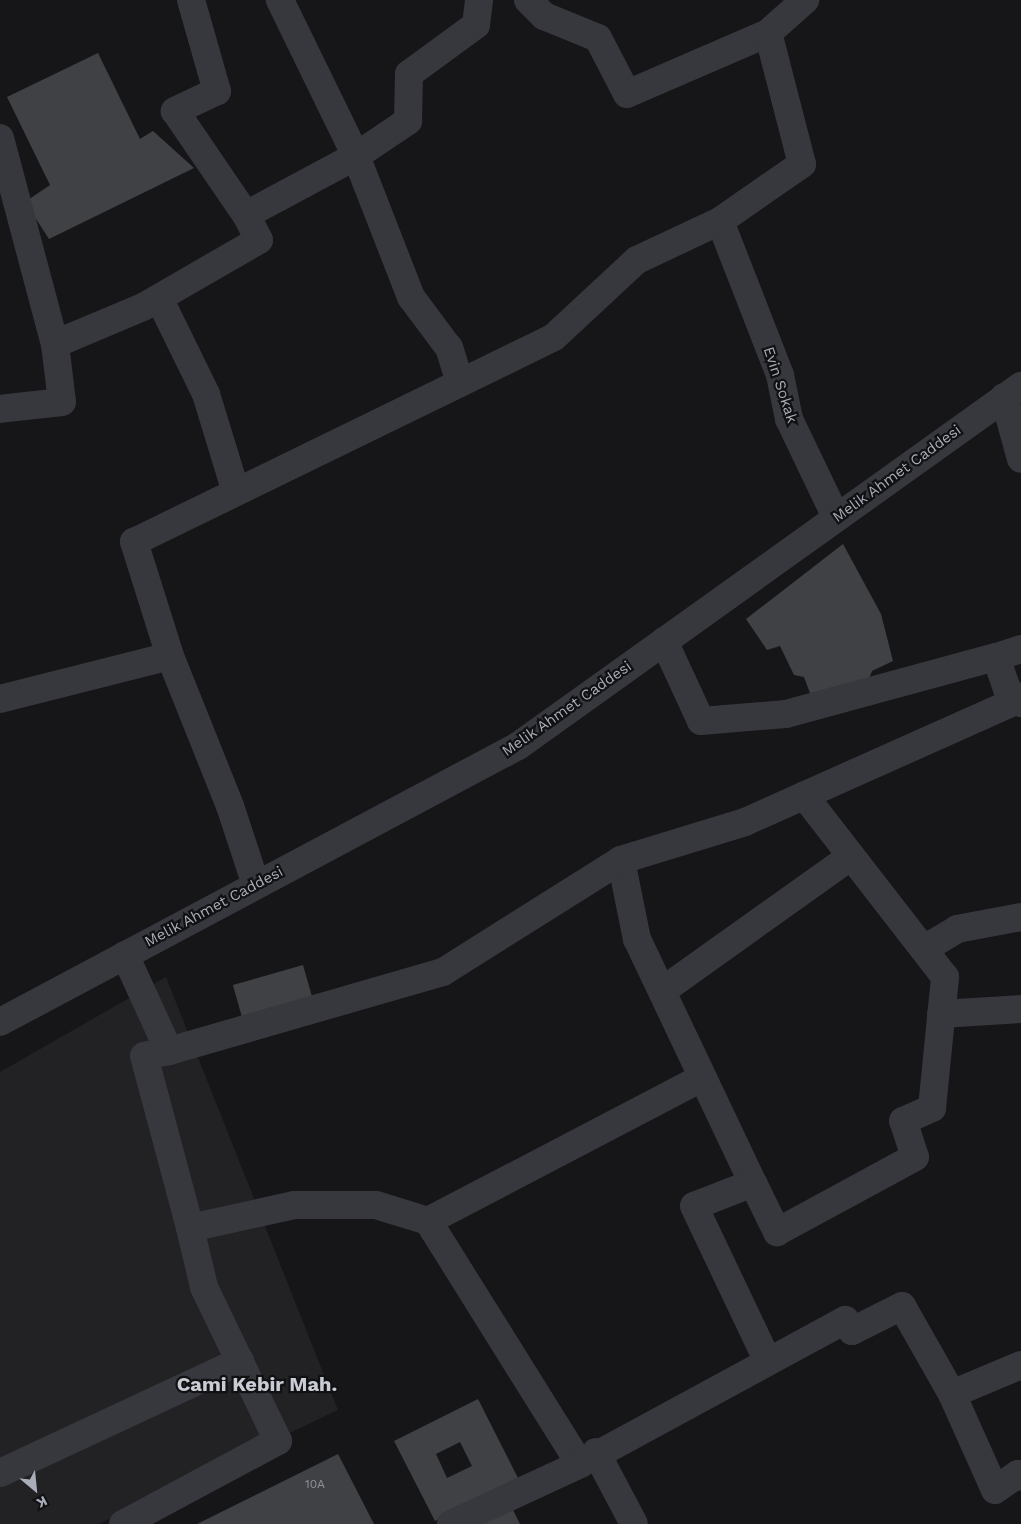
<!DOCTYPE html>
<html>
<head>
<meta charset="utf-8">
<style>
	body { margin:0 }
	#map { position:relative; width:1021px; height:1524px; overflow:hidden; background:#161618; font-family:"Work Sans",sans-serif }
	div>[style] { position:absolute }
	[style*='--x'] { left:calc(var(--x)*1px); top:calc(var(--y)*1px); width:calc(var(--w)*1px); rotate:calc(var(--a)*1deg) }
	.built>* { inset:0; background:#222225 }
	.building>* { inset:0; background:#404145; transform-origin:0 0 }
	.minor>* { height:28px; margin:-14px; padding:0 14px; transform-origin:14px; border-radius:14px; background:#37383d }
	span { translate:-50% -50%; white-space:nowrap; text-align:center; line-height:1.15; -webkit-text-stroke:4.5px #111113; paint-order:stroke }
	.number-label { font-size:12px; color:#8e929b }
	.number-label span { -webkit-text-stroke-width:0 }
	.street-label { font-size:15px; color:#a8adb8 }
	.district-label { font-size:20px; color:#c9ccd4; font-weight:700 }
	.north { position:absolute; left:10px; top:1464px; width:50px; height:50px; -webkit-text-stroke:4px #111113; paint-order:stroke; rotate:152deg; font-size:14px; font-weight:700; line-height:20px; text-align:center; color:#a8adb8 }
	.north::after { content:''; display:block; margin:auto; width:18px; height:22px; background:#a8adb8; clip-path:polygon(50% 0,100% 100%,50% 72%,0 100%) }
</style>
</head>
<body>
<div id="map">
	<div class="built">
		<i style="clip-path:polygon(166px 977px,338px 1410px,99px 1524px,0 1524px,0 1072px)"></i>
	</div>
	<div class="building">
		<i style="clip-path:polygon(98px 53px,140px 139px,153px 131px,194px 168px,49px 239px,25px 202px,50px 185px,7px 97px)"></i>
		<i style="clip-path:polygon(843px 544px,881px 614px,893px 661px,872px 671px,868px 682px,811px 696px,804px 677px,794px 675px,780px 646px,767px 650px,746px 619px)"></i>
		<i style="left:303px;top:965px;width:37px;height:73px;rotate:74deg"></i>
		<i style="clip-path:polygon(evenodd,478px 1399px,518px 1478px,435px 1521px,394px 1441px,478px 1399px,460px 1442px,472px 1466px,447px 1478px,436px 1454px,460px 1442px)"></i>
		<i style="clip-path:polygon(338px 1454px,374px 1524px,197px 1524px)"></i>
		<i style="clip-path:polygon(511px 1506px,520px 1524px,475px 1524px)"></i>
	</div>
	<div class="minor">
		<i style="--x:191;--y:0;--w:95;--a:74.1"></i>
		<i style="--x:217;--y:91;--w:47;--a:154.5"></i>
		<i style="--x:175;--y:111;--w:126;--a:55.7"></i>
		<i style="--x:528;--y:0;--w:23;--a:45"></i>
		<i style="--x:544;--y:16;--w:58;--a:22.2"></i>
		<i style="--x:598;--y:38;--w:63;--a:62.6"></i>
		<i style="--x:627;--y:94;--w:154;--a:-23.4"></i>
		<i style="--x:0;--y:138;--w:213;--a:75.1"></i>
		<i style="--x:55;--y:344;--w:58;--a:83.1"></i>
		<i style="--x:62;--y:402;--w:62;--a:173.6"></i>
		<i style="--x:720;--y:221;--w:165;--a:68.7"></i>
		<i style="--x:780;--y:375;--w:45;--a:78.4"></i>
		<i style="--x:789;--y:419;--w:109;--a:64.4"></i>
		<i style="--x:159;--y:298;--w:107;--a:63.9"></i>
		<i style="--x:206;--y:394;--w:102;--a:73"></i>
		<i style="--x:55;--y:344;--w:95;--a:-22.8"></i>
		<i style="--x:143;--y:307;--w:134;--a:-30"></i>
		<i style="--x:259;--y:240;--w:28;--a:-117"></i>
		<i style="--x:246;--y:215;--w:125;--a:-28.2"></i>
		<i style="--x:356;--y:156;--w:174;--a:-116"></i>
		<i style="--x:460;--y:383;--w:37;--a:-107"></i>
		<i style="--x:449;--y:348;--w:64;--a:-126.7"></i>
		<i style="--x:411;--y:297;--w:151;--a:-111.3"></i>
		<i style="--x:356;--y:156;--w:63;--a:-33.9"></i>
		<i style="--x:408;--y:121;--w:47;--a:-88.8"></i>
		<i style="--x:409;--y:74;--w:83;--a:-36.2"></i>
		<i style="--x:476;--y:25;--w:25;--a:-83"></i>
		<i style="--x:1004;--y:397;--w:64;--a:74.7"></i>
		<i style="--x:664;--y:641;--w:88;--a:65.2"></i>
		<i style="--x:701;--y:721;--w:85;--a:-4.7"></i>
		<i style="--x:786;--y:714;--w:218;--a:-15.2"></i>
		<i style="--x:1021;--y:649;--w:26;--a:162"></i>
		<i style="--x:996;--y:657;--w:34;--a:71"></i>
		<i style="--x:1007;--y:689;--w:20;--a:45"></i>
		<i style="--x:0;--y:699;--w:175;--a:-14.2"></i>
		<i style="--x:621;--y:860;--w:81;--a:78.6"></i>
		<i style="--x:637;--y:939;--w:270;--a:64.6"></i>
		<i style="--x:753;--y:1183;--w:63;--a:158.7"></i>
		<i style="--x:694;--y:1206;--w:170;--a:64.6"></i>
		<i style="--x:256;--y:885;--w:83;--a:-108.2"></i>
		<i style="--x:230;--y:806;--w:162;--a:-111.8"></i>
		<i style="--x:170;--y:656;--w:120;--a:-107.5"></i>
		<i style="--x:134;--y:542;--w:467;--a:-26"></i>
		<i style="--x:554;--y:337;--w:113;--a:-42.9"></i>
		<i style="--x:637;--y:260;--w:92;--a:-25.2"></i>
		<i style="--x:720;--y:221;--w:100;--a:-34.8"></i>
		<i style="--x:802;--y:164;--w:135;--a:-104.5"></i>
		<i style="--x:768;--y:33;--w:50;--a:-41.7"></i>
		<i style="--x:924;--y:949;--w:39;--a:-31"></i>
		<i style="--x:957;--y:929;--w:65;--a:-10.6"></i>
		<i style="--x:125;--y:955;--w:106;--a:65.4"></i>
		<i style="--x:169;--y:1051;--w:285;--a:-16.1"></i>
		<i style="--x:443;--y:972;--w:210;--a:-32.2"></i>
		<i style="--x:621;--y:860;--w:130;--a:-17"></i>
		<i style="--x:745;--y:822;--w:299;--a:-24.1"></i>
		<i style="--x:662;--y:991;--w:232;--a:-35.5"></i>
		<i style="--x:941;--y:1014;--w:80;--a:-3.6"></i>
		<i style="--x:0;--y:1022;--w:587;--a:-28.05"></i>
		<i style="--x:518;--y:746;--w:619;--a:-35.59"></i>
		<i style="--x:169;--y:1051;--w:25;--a:169"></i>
		<i style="--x:144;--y:1056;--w:178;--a:75"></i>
		<i style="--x:190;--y:1228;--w:107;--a:-12.4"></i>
		<i style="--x:295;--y:1205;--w:81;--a:0"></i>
		<i style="--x:376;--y:1205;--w:54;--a:17.1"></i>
		<i style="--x:428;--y:1221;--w:287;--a:58"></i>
		<i style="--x:753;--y:1183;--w:55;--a:63.9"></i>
		<i style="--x:777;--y:1232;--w:157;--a:-28.5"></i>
		<i style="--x:915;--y:1157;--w:38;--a:-108"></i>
		<i style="--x:903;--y:1121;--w:32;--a:-24"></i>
		<i style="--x:932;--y:1108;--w:132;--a:-84.3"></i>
		<i style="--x:945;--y:977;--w:230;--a:-127.8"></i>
		<i style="--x:428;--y:1221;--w:310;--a:-27.6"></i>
		<i style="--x:952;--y:1394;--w:75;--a:-22.8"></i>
		<i style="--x:596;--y:1452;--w:81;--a:62.2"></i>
		<i style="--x:0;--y:1473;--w:265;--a:-25"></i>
		<i style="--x:123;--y:1524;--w:176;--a:-28.2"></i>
		<i style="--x:278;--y:1441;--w:171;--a:-115.7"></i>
		<i style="--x:204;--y:1287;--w:61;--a:-103.3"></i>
		<i style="--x:451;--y:1524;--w:142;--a:-24.9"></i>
		<i style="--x:580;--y:1464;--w:302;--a:-28.5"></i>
		<i style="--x:845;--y:1320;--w:13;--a:58"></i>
		<i style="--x:852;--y:1331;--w:56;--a:-26.6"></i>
		<i style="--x:902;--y:1306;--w:101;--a:60.4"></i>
		<i style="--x:952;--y:1394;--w:105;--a:65.9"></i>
		<i style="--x:995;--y:1490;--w:28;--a:-35"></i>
		<i style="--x:1018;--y:1474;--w:4;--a:45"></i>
	</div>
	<div class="number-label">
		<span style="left:315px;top:1485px">10A</span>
	</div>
	<div class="street-label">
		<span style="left:780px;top:385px;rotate:72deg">Evin Sokak</span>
		<span style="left:897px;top:474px;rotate:-36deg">Melik Ahmet Caddesi</span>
		<span style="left:567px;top:709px;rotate:-35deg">Melik Ahmet Caddesi</span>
		<span style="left:214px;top:907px;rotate:-28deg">Melik Ahmet Caddesi</span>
	</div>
	<div class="district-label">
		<span style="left:257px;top:1384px">Cami Kebir Mah.</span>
	</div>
	<div class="north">K</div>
</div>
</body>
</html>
